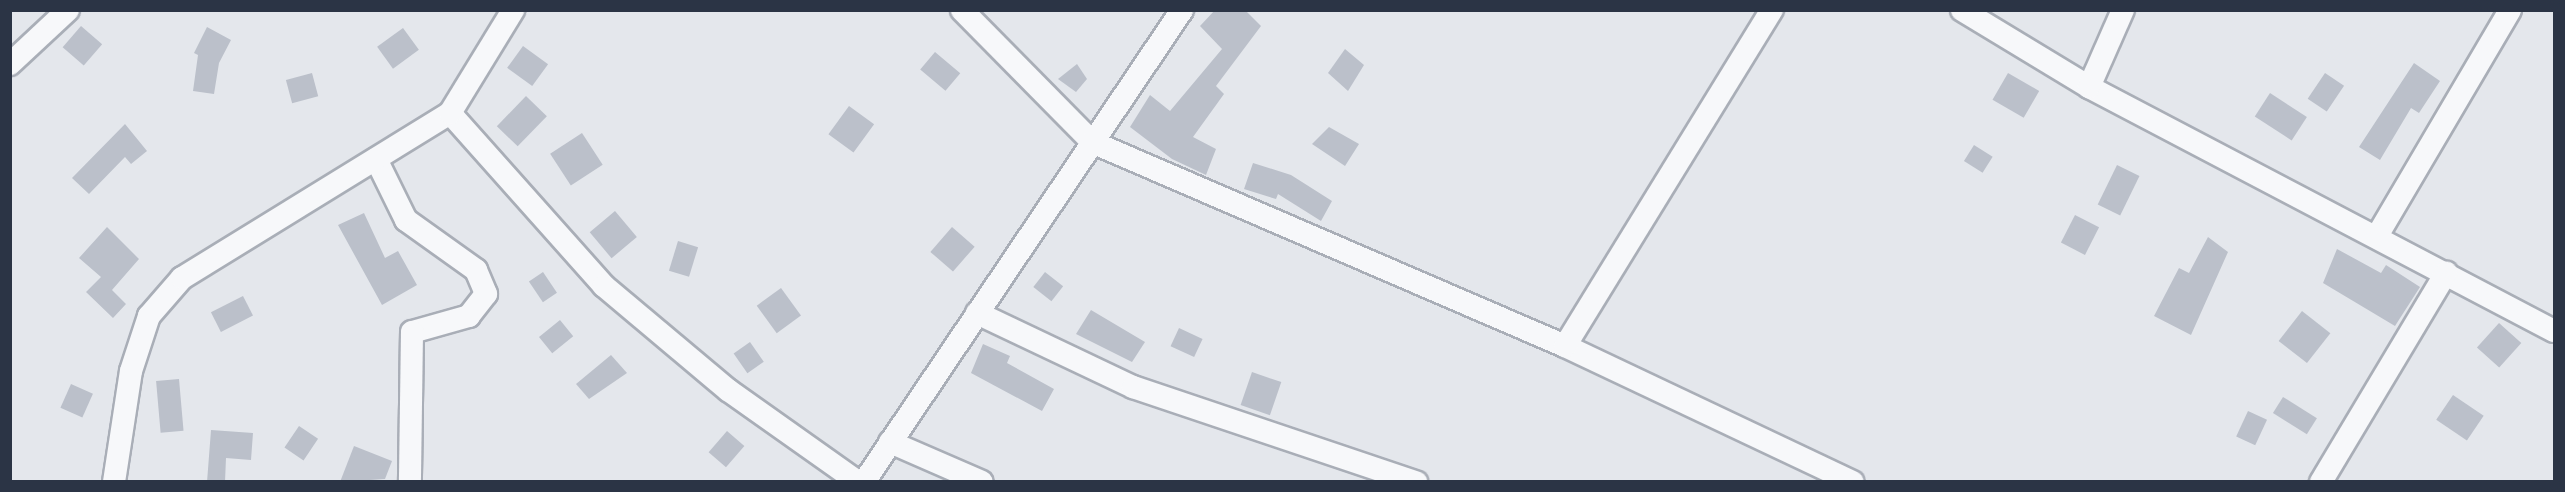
<!DOCTYPE html>
<html>
<head>
<meta charset="utf-8">
<style>
	body { margin:0 }
	#map { position:relative; width:2565px; height:492px; overflow:hidden; background:#e4e7ec; font-family:Ubuntu,sans-serif }
	div>[style] { position:absolute }
	[style*='--x'] { left:calc(var(--x)*1px); top:calc(var(--y)*1px); width:calc(var(--w)*1px); rotate:calc(var(--a)*1deg) }
	.building>* { inset:0; background:#bbc0ca; transform-origin:0 0 }
	.roads { filter:drop-shadow(2px 0 #a9aeb7) drop-shadow(-2px 0 #a9aeb7) drop-shadow(0 2px #a9aeb7) drop-shadow(0 -2px #a9aeb7) }
	.minor>* { height:22px; margin:-11px; padding:0 11px; transform-origin:11px; border-radius:11px; background:#f7f8fa }
	span { translate:-50% -50%; white-space:nowrap; text-align:center; line-height:1.15; -webkit-text-stroke:6px #f4f6f9; paint-order:stroke }
	.frame { position:absolute; inset:0; border:12px solid #2b3445; pointer-events:none }
</style>
</head>
<body>
<div id="map">
	<div class="building">
		<i style="clip-path:polygon(1215px 10px,1245px 10px,1261px 26px,1216px 86px,1224px 94px,1193px 137px,1216px 149px,1206px 175px,1172px 159px,1130px 127px,1150px 95px,1170px 111px,1222px 49px,1200px 26px)"></i>
		<i style="left:81px;top:26px;width:28px;height:28px;rotate:41deg"></i>
		<i style="clip-path:polygon(207px 27px,231px 40px,219px 63px,214px 94px,193px 91px,198px 55px,194px 53px)"></i>
		<i style="left:403px;top:28px;width:27px;height:32px;rotate:54deg"></i>
		<i style="left:523px;top:46px;width:31px;height:27px;rotate:36deg"></i>
		<i style="clip-path:polygon(1345px 49px,1364px 65px,1348px 91px,1328px 73px)"></i>
		<i style="left:935px;top:52px;width:33px;height:23px;rotate:40deg"></i>
		<i style="clip-path:polygon(2414px 63px,2440px 81px,2419px 113px,2411px 108px,2380px 160px,2359px 147px)"></i>
		<i style="clip-path:polygon(1077px 64px,1087px 79px,1076px 92px,1058px 79px)"></i>
		<i style="left:312px;top:73px;width:24px;height:27px;rotate:75deg"></i>
		<i style="left:2008px;top:73px;width:36px;height:31px;rotate:30deg"></i>
		<i style="left:2325px;top:73px;width:23px;height:31px;rotate:34deg"></i>
		<i style="left:2270px;top:93px;width:44px;height:28px;rotate:33deg"></i>
		<i style="left:526px;top:96px;width:29px;height:42px;rotate:44deg"></i>
		<i style="left:849px;top:106px;width:31px;height:35px;rotate:36deg"></i>
		<i style="clip-path:polygon(125px 124px,147px 151px,131px 164px,125px 157px,89px 194px,72px 178px)"></i>
		<i style="clip-path:polygon(1329px 127px,1359px 144px,1345px 166px,1312px 144px)"></i>
		<i style="left:582px;top:133px;width:38px;height:38px;rotate:57deg"></i>
		<i style="left:1974px;top:145px;width:22px;height:19px;rotate:32deg"></i>
		<i style="clip-path:polygon(1253px 163px,1291px 175px,1332px 201px,1321px 221px,1278px 194px,1276px 199px,1244px 189px)"></i>
		<i style="left:2117px;top:165px;width:25px;height:44px;rotate:26deg"></i>
		<i style="left:615px;top:211px;width:34px;height:33px;rotate:50deg"></i>
		<i style="clip-path:polygon(364px 213px,385px 258px,398px 251px,417px 285px,382px 305px,338px 225px)"></i>
		<i style="left:2075px;top:215px;width:27px;height:31px;rotate:27deg"></i>
		<i style="clip-path:polygon(107px 227px,139px 259px,112px 290px,126px 304px,113px 318px,86px 292px,101px 277px,79px 258px)"></i>
		<i style="left:952px;top:227px;width:30px;height:33px;rotate:41deg"></i>
		<i style="clip-path:polygon(2208px 237px,2228px 252px,2191px 335px,2154px 316px,2179px 268px,2189px 273px)"></i>
		<i style="left:678px;top:241px;width:21px;height:31px;rotate:17deg"></i>
		<i style="clip-path:polygon(2337px 249px,2381px 273px,2386px 265px,2420px 287px,2395px 326px,2323px 283px)"></i>
		<i style="left:543px;top:272px;width:25px;height:17px;rotate:56deg"></i>
		<i style="left:1045px;top:272px;width:23px;height:19px;rotate:38deg"></i>
		<i style="left:781px;top:288px;width:34px;height:30px;rotate:54deg"></i>
		<i style="left:243px;top:296px;width:22px;height:36px;rotate:63deg"></i>
		<i style="clip-path:polygon(1091px 310px,1145px 342px,1132px 362px,1076px 334px)"></i>
		<i style="left:2302px;top:311px;width:36px;height:38px;rotate:38deg"></i>
		<i style="left:560px;top:320px;width:21px;height:27px;rotate:51deg"></i>
		<i style="left:2499px;top:323px;width:30px;height:33px;rotate:42deg"></i>
		<i style="left:1179px;top:328px;width:26px;height:20px;rotate:25deg"></i>
		<i style="left:750px;top:342px;width:24px;height:20px;rotate:55deg"></i>
		<i style="clip-path:polygon(983px 344px,1010px 356px,1007px 363px,1054px 389px,1042px 411px,971px 373px)"></i>
		<i style="clip-path:polygon(611px 355px,627px 373px,589px 399px,576px 384px)"></i>
		<i style="left:1252px;top:372px;width:31px;height:35px;rotate:19deg"></i>
		<i style="left:179px;top:379px;width:52px;height:23px;rotate:85deg"></i>
		<i style="left:71px;top:384px;width:24px;height:26px;rotate:24deg"></i>
		<i style="left:2453px;top:395px;width:37px;height:30px;rotate:34deg"></i>
		<i style="left:2283px;top:397px;width:40px;height:19px;rotate:32deg"></i>
		<i style="left:2248px;top:411px;width:21px;height:28px;rotate:25deg"></i>
		<i style="left:299px;top:426px;width:23px;height:26px;rotate:34deg"></i>
		<i style="clip-path:polygon(211px 430px,253px 433px,251px 460px,226px 458px,225px 482px,207px 482px)"></i>
		<i style="left:727px;top:431px;width:23px;height:28px;rotate:41deg"></i>
		<i style="clip-path:polygon(354px 446px,392px 461px,385px 479px,340px 482px)"></i>
	</div>
	<div class="roads">
		<div class="minor">
			<i style="--x:962;--y:10;--w:185;--a:45.4"></i>
			<i style="--x:1092;--y:142;--w:515;--a:23.33"></i>
			<i style="--x:1565;--y:346;--w:318;--a:25.3"></i>
			<i style="--x:1962;--y:10;--w:149;--a:31.2"></i>
			<i style="--x:2089;--y:87;--w:525;--a:27.69"></i>
			<i style="--x:10;--y:64;--w:79;--a:-43"></i>
			<i style="--x:2089;--y:87;--w:84;--a:-66.2"></i>
			<i style="--x:450;--y:113;--w:232;--a:48.3"></i>
			<i style="--x:604;--y:286;--w:162;--a:40"></i>
			<i style="--x:728;--y:390;--w:159;--a:35.3"></i>
			<i style="--x:376;--y:159;--w:68;--a:63.8"></i>
			<i style="--x:406;--y:220;--w:86;--a:35.5"></i>
			<i style="--x:476;--y:270;--w:26;--a:67"></i>
			<i style="--x:486;--y:294;--w:28;--a:128"></i>
			<i style="--x:469;--y:316;--w:59;--a:164.3"></i>
			<i style="--x:412;--y:332;--w:150;--a:90.8"></i>
			<i style="--x:2377;--y:236;--w:262;--a:-59.5"></i>
			<i style="--x:977;--y:313;--w:173;--a:25.4"></i>
			<i style="--x:1133;--y:387;--w:299;--a:18.6"></i>
			<i style="--x:1565;--y:346;--w:395;--a:-58.4"></i>
			<i style="--x:890;--y:442;--w:100;--a:23.5"></i>
			<i style="--x:114;--y:482;--w:112;--a:-81.3"></i>
			<i style="--x:131;--y:371;--w:58;--a:-71.9"></i>
			<i style="--x:149;--y:316;--w:50;--a:-49"></i>
			<i style="--x:182;--y:278;--w:315;--a:-31.6"></i>
			<i style="--x:450;--y:113;--w:121;--a:-58.5"></i>
			<i style="--x:864;--y:482;--w:569;--a:-56.03"></i>
			<i style="--x:2321;--y:482;--w:244;--a:-59.1"></i>
		</div>
	</div>
	<div class="frame"></div>
</div>
</body>
</html>
